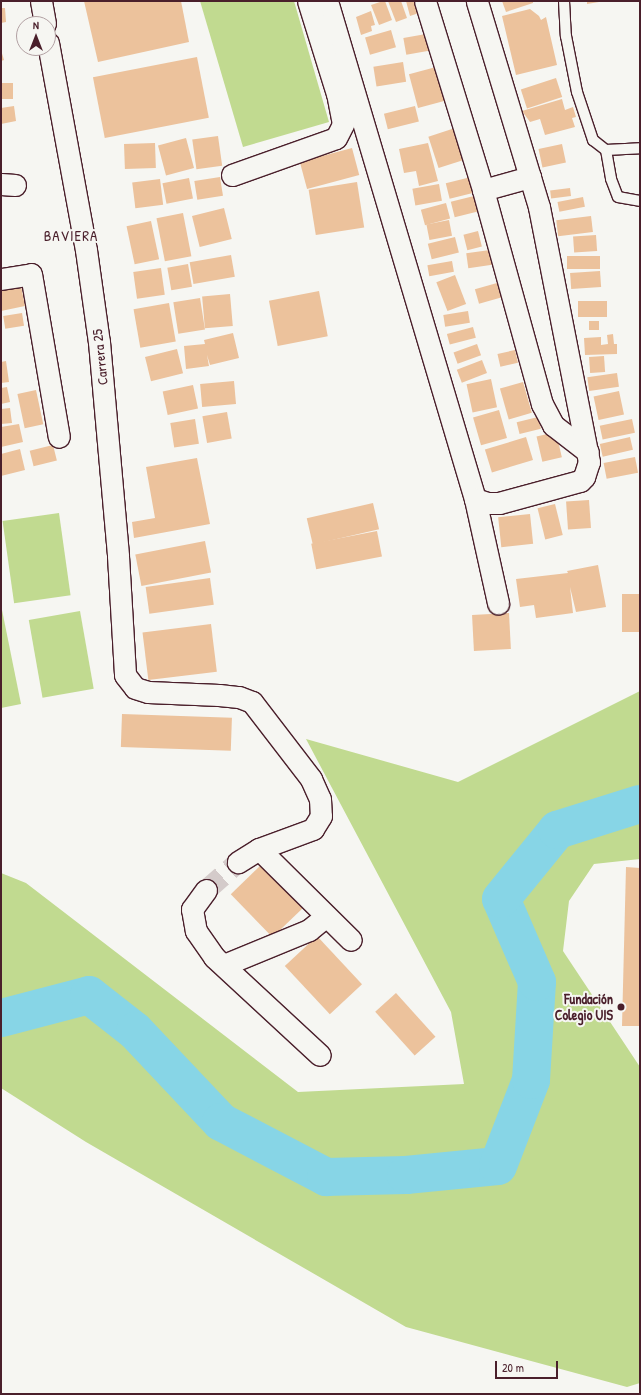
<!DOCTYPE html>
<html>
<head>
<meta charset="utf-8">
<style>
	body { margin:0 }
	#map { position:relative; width:641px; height:1395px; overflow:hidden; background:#f6f6f2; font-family:"Patrick Hand",sans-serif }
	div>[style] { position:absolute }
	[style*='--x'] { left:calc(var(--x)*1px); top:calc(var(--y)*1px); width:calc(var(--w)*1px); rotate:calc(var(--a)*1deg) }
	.green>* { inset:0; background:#c1da90; transform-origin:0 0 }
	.river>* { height:38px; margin:-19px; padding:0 19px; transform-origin:19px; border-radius:19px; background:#87d5e6 }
	.building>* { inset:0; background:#ecc29c; transform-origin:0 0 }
	.minor-tunnel>* { height:21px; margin-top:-10.5px; transform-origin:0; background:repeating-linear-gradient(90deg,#d4cbca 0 21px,transparent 0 31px) }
	.roads { filter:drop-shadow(1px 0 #4a1f2b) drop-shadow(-1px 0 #4a1f2b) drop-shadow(0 1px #4a1f2b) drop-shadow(0 -1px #4a1f2b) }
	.service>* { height:10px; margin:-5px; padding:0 5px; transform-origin:5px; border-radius:5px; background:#f6f6f2 }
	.minor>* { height:21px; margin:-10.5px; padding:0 10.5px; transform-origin:10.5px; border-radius:10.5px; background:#f6f6f2 }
	.dots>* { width:11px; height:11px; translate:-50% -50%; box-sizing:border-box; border:2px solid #f6f6f2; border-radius:50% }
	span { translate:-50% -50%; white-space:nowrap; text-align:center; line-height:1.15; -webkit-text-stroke:4px #f6f6f2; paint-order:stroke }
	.street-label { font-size:14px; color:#4a1f2b }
	.poi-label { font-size:14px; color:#4a1f2b; font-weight:700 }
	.right { translate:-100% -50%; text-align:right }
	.neighbourhood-label { font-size:15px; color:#4a1f2b; letter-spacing:1px }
	.frame { position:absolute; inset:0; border:2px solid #4a1f2b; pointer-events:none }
	.north { position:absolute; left:16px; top:16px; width:40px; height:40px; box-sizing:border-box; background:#f6f6f2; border:1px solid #b1a0a2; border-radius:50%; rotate:0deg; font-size:11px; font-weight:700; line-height:16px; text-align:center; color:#4a1f2b }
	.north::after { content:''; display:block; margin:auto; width:14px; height:18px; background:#4a1f2b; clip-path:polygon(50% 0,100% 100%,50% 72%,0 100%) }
	.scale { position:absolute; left:495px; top:1361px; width:63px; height:18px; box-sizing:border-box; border:2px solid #4a1f2b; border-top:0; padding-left:5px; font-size:12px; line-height:14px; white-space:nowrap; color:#4a1f2b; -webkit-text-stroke:3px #f6f6f2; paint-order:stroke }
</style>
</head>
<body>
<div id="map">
	<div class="green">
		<i style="clip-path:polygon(200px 1px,294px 1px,329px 122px,243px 147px)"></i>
		<i style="left:59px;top:513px;width:83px;height:57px;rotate:82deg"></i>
		<i style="clip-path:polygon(1px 605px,21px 704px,1px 708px)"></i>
		<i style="left:80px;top:611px;width:79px;height:52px;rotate:80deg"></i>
		<i style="clip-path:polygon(640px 691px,640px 859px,594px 864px,569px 901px,563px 951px,640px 1067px,640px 1383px,627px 1387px,406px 1327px,86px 1142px,1px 1088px,1px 873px,26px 883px,298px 1092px,464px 1084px,451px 1012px,306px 739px,458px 782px)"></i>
	</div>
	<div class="river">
		<i style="--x:1;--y:1018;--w:91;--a:-14.6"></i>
		<i style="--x:89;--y:995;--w:58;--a:38"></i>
		<i style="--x:135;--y:1031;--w:125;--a:46.6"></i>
		<i style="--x:221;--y:1122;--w:119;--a:27.6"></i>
		<i style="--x:326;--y:1177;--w:80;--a:-1.4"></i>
		<i style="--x:406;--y:1175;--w:92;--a:-5.6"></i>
		<i style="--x:498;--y:1166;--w:92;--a:-69"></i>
		<i style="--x:531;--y:1080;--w:98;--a:-86.5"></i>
		<i style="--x:537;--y:982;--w:90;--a:-113.4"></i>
		<i style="--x:501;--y:899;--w:89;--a:-50.9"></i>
		<i style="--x:557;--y:830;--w:87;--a:-17.4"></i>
	</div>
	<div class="building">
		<i style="clip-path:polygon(84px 1px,181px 1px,189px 42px,98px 62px)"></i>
		<i style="clip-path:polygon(383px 1px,385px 1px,392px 20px,379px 25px,371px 5px)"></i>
		<i style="clip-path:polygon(388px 1px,401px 1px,407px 18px,396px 22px)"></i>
		<i style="clip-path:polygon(406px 1px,423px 1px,419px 13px,410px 16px)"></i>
		<i style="clip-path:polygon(502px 1px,533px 1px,533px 3px,506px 12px)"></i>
		<i style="clip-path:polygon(587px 1px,599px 1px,599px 2px,587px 4px)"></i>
		<i style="clip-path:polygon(1px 8px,5px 8px,6px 22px,1px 23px)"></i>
		<i style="clip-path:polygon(530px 9px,539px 16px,541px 20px,546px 17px,557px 65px,516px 75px,502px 16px)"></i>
		<i style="clip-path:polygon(371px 11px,375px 25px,371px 26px,372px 31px,361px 35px,356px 17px)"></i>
		<i style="left:391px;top:30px;width:18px;height:27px;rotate:74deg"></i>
		<i style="left:426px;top:34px;width:17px;height:23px;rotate:80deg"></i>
		<i style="clip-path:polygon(1px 50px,4px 60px,1px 61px)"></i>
		<i style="left:197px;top:57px;width:62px;height:106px;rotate:79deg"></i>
		<i style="left:403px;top:62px;width:20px;height:30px;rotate:81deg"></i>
		<i style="left:436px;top:67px;width:35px;height:28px;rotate:75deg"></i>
		<i style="left:556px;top:78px;width:20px;height:37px;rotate:72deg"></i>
		<i style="left:1px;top:83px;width:12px;height:16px"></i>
		<i style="clip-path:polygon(562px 99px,565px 110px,573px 107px,576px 117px,572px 118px,575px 127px,545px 135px,540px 119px,530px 122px,522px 111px)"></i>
		<i style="clip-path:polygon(14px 106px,16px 121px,1px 124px,1px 108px)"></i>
		<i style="left:415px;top:106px;width:16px;height:32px;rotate:76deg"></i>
		<i style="left:455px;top:128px;width:33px;height:28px;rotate:72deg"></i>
		<i style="left:218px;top:136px;width:30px;height:26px;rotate:82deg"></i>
		<i style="left:186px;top:138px;width:31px;height:29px;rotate:75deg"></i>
		<i style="left:155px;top:143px;width:25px;height:31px;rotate:88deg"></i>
		<i style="clip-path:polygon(428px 143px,438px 181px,419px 186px,416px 171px,404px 173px,399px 149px)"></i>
		<i style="left:562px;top:144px;width:19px;height:24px;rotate:78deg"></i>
		<i style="left:352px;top:148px;width:28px;height:54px;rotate:75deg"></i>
		<i style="left:220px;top:177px;width:19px;height:26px;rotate:81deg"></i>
		<i style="left:471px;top:177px;width:16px;height:26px;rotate:76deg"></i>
		<i style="left:189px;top:178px;width:21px;height:27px;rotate:79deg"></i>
		<i style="left:160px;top:179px;width:26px;height:28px;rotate:83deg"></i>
		<i style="left:357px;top:182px;width:46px;height:49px;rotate:81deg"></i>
		<i style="left:439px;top:184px;width:17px;height:27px;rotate:80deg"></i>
		<i style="left:570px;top:188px;width:8px;height:20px;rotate:83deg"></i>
		<i style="left:478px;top:195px;width:16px;height:28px;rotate:76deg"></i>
		<i style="left:583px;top:197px;width:10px;height:26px;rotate:79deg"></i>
		<i style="left:446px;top:203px;width:16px;height:26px;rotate:75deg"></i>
		<i style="left:224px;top:208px;width:32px;height:33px;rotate:76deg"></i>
		<i style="left:183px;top:213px;width:44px;height:27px;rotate:79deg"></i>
		<i style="left:591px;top:216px;width:16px;height:35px;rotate:83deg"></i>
		<i style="left:449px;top:220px;width:16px;height:23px;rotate:79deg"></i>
		<i style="left:151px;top:221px;width:39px;height:25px;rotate:78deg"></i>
		<i style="left:478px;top:231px;width:16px;height:15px;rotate:76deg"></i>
		<i style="left:596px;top:235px;width:16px;height:23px;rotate:86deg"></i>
		<i style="left:455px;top:237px;width:16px;height:28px;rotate:76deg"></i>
		<i style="left:490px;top:250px;width:15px;height:24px;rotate:82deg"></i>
		<i style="left:231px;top:255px;width:22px;height:42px;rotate:80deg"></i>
		<i style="left:600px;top:256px;width:13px;height:33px;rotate:90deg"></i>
		<i style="left:452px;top:261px;width:11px;height:25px;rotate:80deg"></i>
		<i style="left:188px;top:264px;width:23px;height:21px;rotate:80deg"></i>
		<i style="left:161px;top:268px;width:27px;height:28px;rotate:82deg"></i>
		<i style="left:600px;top:271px;width:16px;height:30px;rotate:86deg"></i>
		<i style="left:455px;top:275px;width:31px;height:20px;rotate:69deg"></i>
		<i style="left:497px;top:283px;width:15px;height:23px;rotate:74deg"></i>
		<i style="clip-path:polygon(21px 286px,25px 306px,1px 311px,1px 290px)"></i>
		<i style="left:319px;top:291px;width:46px;height:51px;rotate:79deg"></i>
		<i style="left:230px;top:294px;width:32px;height:28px;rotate:85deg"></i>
		<i style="left:200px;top:298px;width:32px;height:27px;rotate:81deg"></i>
		<i style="left:578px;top:301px;width:29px;height:16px"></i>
		<i style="left:169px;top:303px;width:39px;height:36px;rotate:80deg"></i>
		<i style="left:468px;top:311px;width:12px;height:25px;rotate:81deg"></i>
		<i style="left:22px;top:313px;width:13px;height:19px;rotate:81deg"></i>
		<i style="left:589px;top:321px;width:10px;height:9px"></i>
		<i style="left:473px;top:327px;width:11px;height:27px;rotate:75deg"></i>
		<i style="clip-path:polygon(233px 333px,239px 358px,210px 365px,207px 355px,209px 366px,186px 369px,184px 346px,205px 344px,204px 340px)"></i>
		<i style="clip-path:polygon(613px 334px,614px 344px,617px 344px,617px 354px,585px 355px,584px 338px,601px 337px,601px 345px,608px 344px,607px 335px)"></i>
		<i style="left:477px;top:344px;width:12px;height:25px;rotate:70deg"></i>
		<i style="left:177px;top:349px;width:25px;height:33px;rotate:76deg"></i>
		<i style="left:515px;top:350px;width:13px;height:18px;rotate:77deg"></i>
		<i style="left:604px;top:356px;width:16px;height:15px;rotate:86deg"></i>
		<i style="left:482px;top:360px;width:14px;height:27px;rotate:69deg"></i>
		<i style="clip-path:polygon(6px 361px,9px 382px,1px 383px,1px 362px)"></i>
		<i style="left:617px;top:373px;width:14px;height:30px;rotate:82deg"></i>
		<i style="left:491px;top:379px;width:29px;height:25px;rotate:78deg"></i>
		<i style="left:234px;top:381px;width:23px;height:34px;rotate:85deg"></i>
		<i style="left:523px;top:382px;width:32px;height:24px;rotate:74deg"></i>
		<i style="left:193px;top:385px;width:24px;height:31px;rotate:78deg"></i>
		<i style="clip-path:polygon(7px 387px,10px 402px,1px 404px,1px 388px)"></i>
		<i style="left:36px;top:390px;width:35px;height:19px;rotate:78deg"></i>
		<i style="left:619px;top:391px;width:24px;height:26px;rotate:78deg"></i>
		<i style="clip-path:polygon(10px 408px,12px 423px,1px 424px,1px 409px)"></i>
		<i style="left:499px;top:410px;width:29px;height:27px;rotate:74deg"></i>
		<i style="left:227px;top:412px;width:27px;height:25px;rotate:80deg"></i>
		<i style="left:538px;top:417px;width:12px;height:22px;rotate:76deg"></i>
		<i style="left:195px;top:419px;width:25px;height:25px;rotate:81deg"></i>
		<i style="left:632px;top:419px;width:14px;height:33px;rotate:78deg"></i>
		<i style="clip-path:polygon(19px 424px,23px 442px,1px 447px,1px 427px)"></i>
		<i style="left:556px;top:432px;width:26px;height:20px;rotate:77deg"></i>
		<i style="left:526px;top:437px;width:24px;height:43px;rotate:73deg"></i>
		<i style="left:630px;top:437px;width:13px;height:31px;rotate:77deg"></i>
		<i style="left:53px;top:445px;width:16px;height:24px;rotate:76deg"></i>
		<i style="clip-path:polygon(20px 449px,25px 470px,1px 476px,1px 454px)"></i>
		<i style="left:635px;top:457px;width:16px;height:32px;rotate:79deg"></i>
		<i style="clip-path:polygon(197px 458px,210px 524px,134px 538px,132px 522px,155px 518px,146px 467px)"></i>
		<i style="left:589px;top:500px;width:28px;height:23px;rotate:86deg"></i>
		<i style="left:373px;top:503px;width:27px;height:68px;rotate:77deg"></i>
		<i style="left:555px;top:504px;width:32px;height:18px;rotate:76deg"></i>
		<i style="left:530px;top:514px;width:30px;height:32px;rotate:84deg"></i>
		<i style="left:377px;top:531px;width:26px;height:67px;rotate:79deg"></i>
		<i style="left:205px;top:541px;width:32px;height:71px;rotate:79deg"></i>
		<i style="clip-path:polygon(598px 565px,606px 607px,576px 612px,570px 587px,573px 613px,536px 618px,534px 605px,520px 607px,516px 579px,568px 573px,567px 571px)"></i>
		<i style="left:210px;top:578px;width:27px;height:65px;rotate:82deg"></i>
		<i style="left:640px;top:594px;width:38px;height:18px;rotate:90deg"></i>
		<i style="left:509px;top:613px;width:36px;height:37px;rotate:87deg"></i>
		<i style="left:211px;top:624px;width:48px;height:69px;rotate:83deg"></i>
		<i style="left:122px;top:714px;width:110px;height:33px;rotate:2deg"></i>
		<i style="left:261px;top:865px;width:60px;height:42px;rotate:46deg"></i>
		<i style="clip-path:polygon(626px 867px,640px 868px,640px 1026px,622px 1026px)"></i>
		<i style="left:317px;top:936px;width:66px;height:44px;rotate:47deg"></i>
		<i style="left:396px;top:993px;width:59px;height:28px;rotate:48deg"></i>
	</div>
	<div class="minor-tunnel">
		<i style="--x:206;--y:890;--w:43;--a:-41.2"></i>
	</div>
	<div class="roads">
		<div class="service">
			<i style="--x:564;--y:1;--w:35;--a:87"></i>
			<i style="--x:566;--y:36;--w:57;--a:78.9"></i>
			<i style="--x:577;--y:92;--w:51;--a:71.6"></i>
			<i style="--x:593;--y:140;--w:16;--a:38"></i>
			<i style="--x:606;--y:150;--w:34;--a:-3"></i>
			<i style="--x:606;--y:150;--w:29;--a:80"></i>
			<i style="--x:611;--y:179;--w:19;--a:69"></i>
			<i style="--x:618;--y:197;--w:22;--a:10"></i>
		</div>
		<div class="minor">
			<i style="--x:41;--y:1;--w:23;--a:80"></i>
			<i style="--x:327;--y:1;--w:520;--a:73.45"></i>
			<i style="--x:475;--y:499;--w:107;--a:77.5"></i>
			<i style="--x:425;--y:1;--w:198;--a:72.9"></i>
			<i style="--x:483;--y:190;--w:222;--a:74.6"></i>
			<i style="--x:542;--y:404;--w:24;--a:62"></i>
			<i style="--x:553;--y:425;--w:44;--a:37.6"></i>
			<i style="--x:48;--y:43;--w:210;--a:79.6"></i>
			<i style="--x:86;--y:250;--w:93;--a:82"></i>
			<i style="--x:99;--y:342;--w:215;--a:84.9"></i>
			<i style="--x:118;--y:556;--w:119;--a:86.6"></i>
			<i style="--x:125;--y:675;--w:16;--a:52"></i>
			<i style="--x:135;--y:688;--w:14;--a:17"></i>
			<i style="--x:148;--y:692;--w:71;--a:2.4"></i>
			<i style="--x:219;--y:695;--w:20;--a:6"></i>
			<i style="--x:239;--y:697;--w:14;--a:21"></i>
			<i style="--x:252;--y:702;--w:97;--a:52.5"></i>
			<i style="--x:311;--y:779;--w:22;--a:66"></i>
			<i style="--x:320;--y:799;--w:17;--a:87"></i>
			<i style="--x:321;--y:816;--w:15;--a:122"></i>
			<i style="--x:313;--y:829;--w:58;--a:159.7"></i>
			<i style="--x:259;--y:849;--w:25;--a:148"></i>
			<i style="--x:232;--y:175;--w:110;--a:-19.6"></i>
			<i style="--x:336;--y:138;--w:16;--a:-63"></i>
			<i style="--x:343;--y:124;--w:31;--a:-101"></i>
			<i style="--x:337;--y:94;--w:97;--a:-107.3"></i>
			<i style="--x:1;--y:184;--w:14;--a:4"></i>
			<i style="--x:483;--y:190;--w:49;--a:-15.5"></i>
			<i style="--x:1;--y:279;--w:30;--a:-9"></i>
			<i style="--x:31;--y:274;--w:165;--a:80.3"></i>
			<i style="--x:475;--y:499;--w:13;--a:18"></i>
			<i style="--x:487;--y:503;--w:12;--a:0"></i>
			<i style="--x:499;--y:503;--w:84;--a:-15.2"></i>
			<i style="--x:580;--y:481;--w:6;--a:-45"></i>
			<i style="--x:584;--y:477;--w:16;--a:-72"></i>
			<i style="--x:589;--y:462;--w:260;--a:-101.1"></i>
			<i style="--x:539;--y:207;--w:215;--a:-106.8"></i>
			<i style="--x:259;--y:849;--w:129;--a:44.7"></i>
			<i style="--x:206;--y:890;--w:24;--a:126"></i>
			<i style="--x:192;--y:909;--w:22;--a:80"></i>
			<i style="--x:196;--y:931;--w:32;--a:55"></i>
			<i style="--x:214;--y:957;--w:144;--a:42.8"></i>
			<i style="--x:224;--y:965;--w:92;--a:-22.4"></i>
			<i style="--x:309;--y:930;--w:22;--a:-39"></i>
		</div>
	</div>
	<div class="dots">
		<i style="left:621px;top:1007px;background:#4a1f2b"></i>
	</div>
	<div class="street-label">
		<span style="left:100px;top:357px;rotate:-96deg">Carrera 25</span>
	</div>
	<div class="poi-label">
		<span class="right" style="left:613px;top:1007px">Fundación<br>Colegio UIS</span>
	</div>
	<div class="neighbourhood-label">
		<span style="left:71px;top:236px">BAVIERA</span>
	</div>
	<div class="frame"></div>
	<div class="north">N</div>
	<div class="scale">20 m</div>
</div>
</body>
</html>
